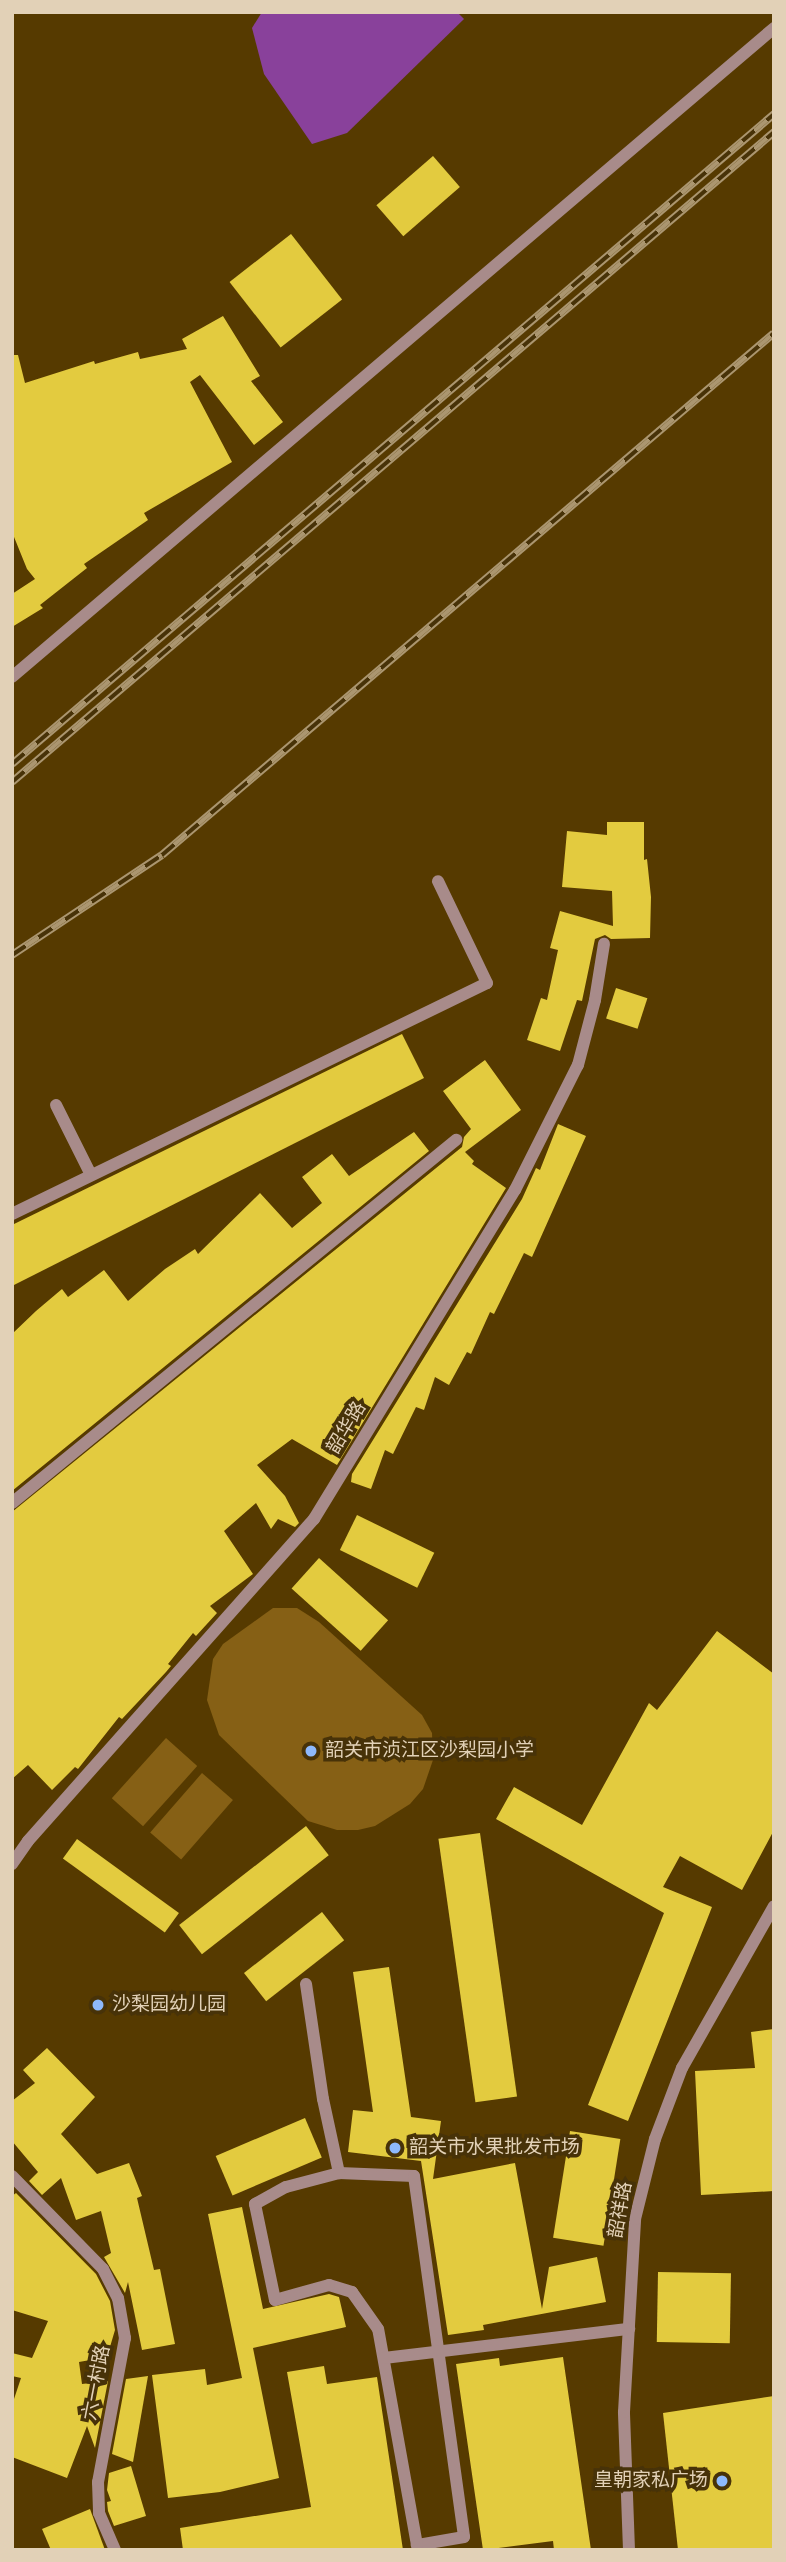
<!DOCTYPE html>
<html>
<head>
<meta charset="utf-8">
<style>
	body { margin:0 }
	#map { position:relative; width:786px; height:2562px; overflow:hidden; background:#563a00; font-family:Signika,"Noto Sans SC",sans-serif }
	div>[style] { position:absolute }
	[style*='--x'] { left:calc(var(--x)*1px); top:calc(var(--y)*1px); width:calc(var(--w)*1px); rotate:calc(var(--a)*1deg) }
	.green>* { inset:0; background:#866015; transform-origin:0 0 }
	.water>* { inset:0; background:#89419b }
	.building>* { inset:0; background:#e3cb3f; transform-origin:0 0 }
	.minor>* { height:12px; margin:-6px; padding:0 6px; transform-origin:6px; border-radius:6px; background:#a88b8a }
	.rail>* { height:8px; margin-top:-4px; transform-origin:0; background:repeating-linear-gradient(90deg,#473208 0 16px,#ab9670 0 32px); box-sizing:border-box; border-block:2px solid #ab9670 }
	.dots>* { width:19px; height:19px; translate:-50% -50%; box-sizing:border-box; border:4px solid #473208; border-radius:50% }
	span { translate:-50% -50%; white-space:nowrap; text-align:center; line-height:1.15; -webkit-text-stroke:7px #473208; paint-order:stroke }
	.street-label { font-size:19px; color:#e2d1b7 }
	.poi-label { font-size:19px; color:#e2d1b7 }
	.left { translate:0 -50%; text-align:left }
	.right { translate:-100% -50%; text-align:right }
	.frame { position:absolute; inset:0; border:14px solid #e2d1b7; pointer-events:none }
</style>
</head>
<body>
<div id="map">
	<div class="green">
		<i style="clip-path:polygon(273px 1608px,297px 1608px,319px 1622px,422px 1715px,432px 1733px,433px 1760px,423px 1789px,410px 1804px,375px 1826px,358px 1830px,337px 1830px,308px 1821px,219px 1735px,207px 1700px,213px 1659px,223px 1644px)"></i>
		<i style="left:166px;top:1738px;width:42px;height:81px;rotate:42deg"></i>
		<i style="left:202px;top:1773px;width:41px;height:79px;rotate:41deg"></i>
	</div>
	<div class="water">
		<i style="clip-path:polygon(262px 12px,457px 12px,464px 19px,347px 133px,312px 144px,264px 74px,252px 28px)"></i>
	</div>
	<div class="building">
		<i style="left:433px;top:156px;width:41px;height:75px;rotate:49deg"></i>
		<i style="left:291px;top:234px;width:83px;height:78px;rotate:52deg"></i>
		<i style="clip-path:polygon(223px 316px,260px 376px,251px 381px,283px 422px,254px 445px,200px 375px,190px 382px,232px 462px,144px 513px,148px 520px,84px 564px,87px 568px,40px 605px,43px 608px,12px 627px,12px 594px,35px 579px,27px 569px,12px 532px,12px 355px,18px 355px,25px 383px,94px 361px,95px 364px,138px 352px,140px 359px,187px 349px,182px 339px)"></i>
		<i style="clip-path:polygon(607px 822px,644px 822px,644px 860px,647px 859px,651px 897px,650px 938px,611px 939px,605px 935px,595px 939px,582px 1001px,577px 1000px,560px 1051px,527px 1040px,541px 998px,547px 1000px,558px 950px,550px 948px,560px 911px,613px 926px,612px 891px,562px 887px,567px 831px,607px 835px)"></i>
		<i style="left:616px;top:988px;width:33px;height:32px;rotate:18deg"></i>
		<i style="clip-path:polygon(402px 1034px,424px 1078px,12px 1286px,12px 1225px)"></i>
		<i style="clip-path:polygon(485px 1060px,521px 1110px,465px 1152px,474px 1161px,472px 1164px,506px 1188px,337px 1465px,292px 1439px,257px 1465px,285px 1496px,299px 1523px,295px 1527px,278px 1519px,271px 1529px,256px 1503px,224px 1531px,253px 1574px,210px 1606px,217px 1613px,196px 1636px,193px 1633px,168px 1664px,171px 1666px,166px 1672px,122px 1719px,119px 1717px,78px 1769px,75px 1767px,52px 1790px,28px 1765px,12px 1779px,12px 1512px,462px 1147px,464px 1137px,471px 1129px,443px 1091px)"></i>
		<i style="clip-path:polygon(558px 1124px,586px 1136px,532px 1257px,524px 1253px,494px 1314px,490px 1312px,471px 1354px,467px 1352px,449px 1385px,435px 1377px,424px 1410px,416px 1407px,393px 1454px,385px 1450px,371px 1489px,351px 1482px,352px 1474px,522px 1199px,536px 1168px,540px 1170px)"></i>
		<i style="clip-path:polygon(414px 1132px,429px 1151px,12px 1491px,12px 1334px,36px 1311px,62px 1289px,68px 1297px,104px 1270px,128px 1301px,165px 1269px,195px 1249px,198px 1254px,260px 1193px,292px 1228px,322px 1203px,302px 1177px,332px 1154px,349px 1176px)"></i>
		<i style="left:357px;top:1515px;width:86px;height:39px;rotate:26deg"></i>
		<i style="left:319px;top:1558px;width:93px;height:41px;rotate:42deg"></i>
		<i style="clip-path:polygon(717px 1631px,774px 1674px,774px 1830px,742px 1890px,680px 1856px,663px 1887px,712px 1907px,628px 2121px,588px 2105px,664px 1913px,496px 1819px,514px 1787px,582px 1825px,649px 1703px,657px 1710px)"></i>
		<i style="left:306px;top:1826px;width:37px;height:161px;rotate:52deg"></i>
		<i style="left:480px;top:1833px;width:266px;height:42px;rotate:82deg"></i>
		<i style="left:77px;top:1839px;width:126px;height:24px;rotate:36deg"></i>
		<i style="left:322px;top:1912px;width:36px;height:99px;rotate:52deg"></i>
		<i style="clip-path:polygon(389px 1967px,411px 2117px,441px 2121px,433px 2179px,515px 2163px,542px 2309px,549px 2267px,597px 2257px,606px 2302px,483px 2325px,484px 2330px,448px 2335px,421px 2161px,348px 2152px,353px 2110px,373px 2112px,353px 1972px)"></i>
		<i style="clip-path:polygon(774px 2029px,774px 2191px,701px 2195px,695px 2071px,755px 2068px,751px 2032px)"></i>
		<i style="clip-path:polygon(47px 2048px,95px 2097px,61px 2134px,97px 2174px,129px 2163px,142px 2196px,137px 2198px,154px 2270px,160px 2269px,175px 2344px,142px 2350px,128px 2282px,125px 2293px,104px 2257px,111px 2253px,101px 2211px,76px 2220px,61px 2178px,42px 2195px,29px 2181px,38px 2172px,12px 2141px,12px 2101px,35px 2083px,23px 2070px)"></i>
		<i style="left:305px;top:2118px;width:43px;height:97px;rotate:67deg"></i>
		<i style="left:570px;top:2131px;width:51px;height:108px;rotate:9deg"></i>
		<i style="clip-path:polygon(16px 2193px,96px 2274px,110px 2301px,115px 2330px,107px 2357px,79px 2362px,82px 2384px,108px 2381px,95px 2448px,87px 2426px,67px 2478px,12px 2457px,12px 2405px,21px 2378px,12px 2376px,12px 2353px,32px 2358px,48px 2321px,12px 2310px,12px 2196px)"></i>
		<i style="clip-path:polygon(242px 2207px,263px 2309px,329px 2294px,339px 2297px,346px 2327px,253px 2348px,279px 2478px,220px 2492px,168px 2498px,152px 2375px,205px 2369px,207px 2385px,242px 2378px,208px 2214px)"></i>
		<i style="left:658px;top:2272px;width:73px;height:70px;rotate:1deg"></i>
		<i style="clip-path:polygon(563px 2357px,591px 2550px,554px 2550px,553px 2541px,483px 2550px,456px 2364px,499px 2358px,500px 2366px)"></i>
		<i style="clip-path:polygon(324px 2366px,327px 2384px,377px 2377px,403px 2550px,183px 2550px,180px 2528px,311px 2507px,287px 2372px)"></i>
		<i style="clip-path:polygon(148px 2376px,133px 2462px,112px 2454px,126px 2379px)"></i>
		<i style="clip-path:polygon(774px 2396px,774px 2550px,678px 2550px,663px 2413px)"></i>
		<i style="clip-path:polygon(131px 2466px,146px 2516px,114px 2526px,108px 2511px,107px 2502px,111px 2501px,107px 2490px,109px 2473px)"></i>
		<i style="clip-path:polygon(90px 2509px,105px 2550px,51px 2550px,42px 2529px)"></i>
	</div>
	<div class="minor">
		<i style="--x:12;--y:677;--w:1001;--a:-40.42"></i>
		<i style="--x:56;--y:1105;--w:78;--a:63.4"></i>
		<i style="--x:12;--y:1214;--w:528;--a:-25.93"></i>
		<i style="--x:487;--y:983;--w:113;--a:-115.7"></i>
		<i style="--x:12;--y:1503;--w:574;--a:-39.27"></i>
		<i style="--x:12;--y:1864;--w:28;--a:-55"></i>
		<i style="--x:28;--y:1841;--w:431;--a:-48.4"></i>
		<i style="--x:314;--y:1519;--w:386;--a:-58.6"></i>
		<i style="--x:515;--y:1190;--w:140;--a:-63.3"></i>
		<i style="--x:578;--y:1065;--w:67;--a:-75.3"></i>
		<i style="--x:595;--y:1000;--w:57;--a:-80.9"></i>
		<i style="--x:306;--y:1984;--w:116;--a:81.6"></i>
		<i style="--x:323;--y:2099;--w:76;--a:77.8"></i>
		<i style="--x:339;--y:2173;--w:75;--a:2.3"></i>
		<i style="--x:414;--y:2176;--w:364;--a:82.1"></i>
		<i style="--x:464;--y:2537;--w:48;--a:170.3"></i>
		<i style="--x:417;--y:2545;--w:219;--a:-100.2"></i>
		<i style="--x:378;--y:2329;--w:45;--a:-125.1"></i>
		<i style="--x:352;--y:2292;--w:24;--a:-163"></i>
		<i style="--x:329;--y:2285;--w:56;--a:164.5"></i>
		<i style="--x:275;--y:2300;--w:98;--a:-101.8"></i>
		<i style="--x:255;--y:2204;--w:35;--a:-29"></i>
		<i style="--x:286;--y:2187;--w:55;--a:-14.8"></i>
		<i style="--x:12;--y:2176;--w:130;--a:45.6"></i>
		<i style="--x:103;--y:2269;--w:33;--a:63"></i>
		<i style="--x:118;--y:2298;--w:41;--a:80.1"></i>
		<i style="--x:125;--y:2338;--w:147;--a:100.6"></i>
		<i style="--x:98;--y:2482;--w:31;--a:88"></i>
		<i style="--x:99;--y:2513;--w:40;--a:66.6"></i>
		<i style="--x:384;--y:2358;--w:247;--a:-6.8"></i>
		<i style="--x:629;--y:2550;--w:138;--a:-92.1"></i>
		<i style="--x:624;--y:2412;--w:193;--a:-86.7"></i>
		<i style="--x:635;--y:2219;--w:82;--a:-76"></i>
		<i style="--x:655;--y:2139;--w:76;--a:-69.2"></i>
		<i style="--x:682;--y:2068;--w:186;--a:-60.4"></i>
	</div>
	<div class="rail">
		<i style="--x:12;--y:764;--w:1002;--a:-40.46"></i>
		<i style="--x:12;--y:782;--w:1002;--a:-40.46"></i>
		<i style="--x:12;--y:955;--w:180;--a:-33.7"></i>
		<i style="--x:162;--y:855;--w:804;--a:-40.46"></i>
	</div>
	<div class="dots">
		<i style="left:311px;top:1751px;background:#8eb9fc"></i>
		<i style="left:98px;top:2005px;background:#8eb9fc"></i>
		<i style="left:395px;top:2148px;background:#8eb9fc"></i>
		<i style="left:722px;top:2481px;background:#8eb9fc"></i>
	</div>
	<div class="street-label">
		<span style="left:347px;top:1428px;rotate:-59deg">韶华路</span>
		<span style="left:621px;top:2210px;rotate:-80deg">韶祥路</span>
		<span style="left:97px;top:2383px;rotate:-79deg">六一村路</span>
	</div>
	<div class="poi-label">
		<span class="left" style="left:325px;top:1751px">韶关市浈江区沙梨园小学</span>
		<span class="left" style="left:112px;top:2005px">沙梨园幼儿园</span>
		<span class="left" style="left:409px;top:2148px">韶关市水果批发市场</span>
		<span class="right" style="left:708px;top:2481px">皇朝家私广场</span>
	</div>
	<div class="frame"></div>
</div>
</body>
</html>
